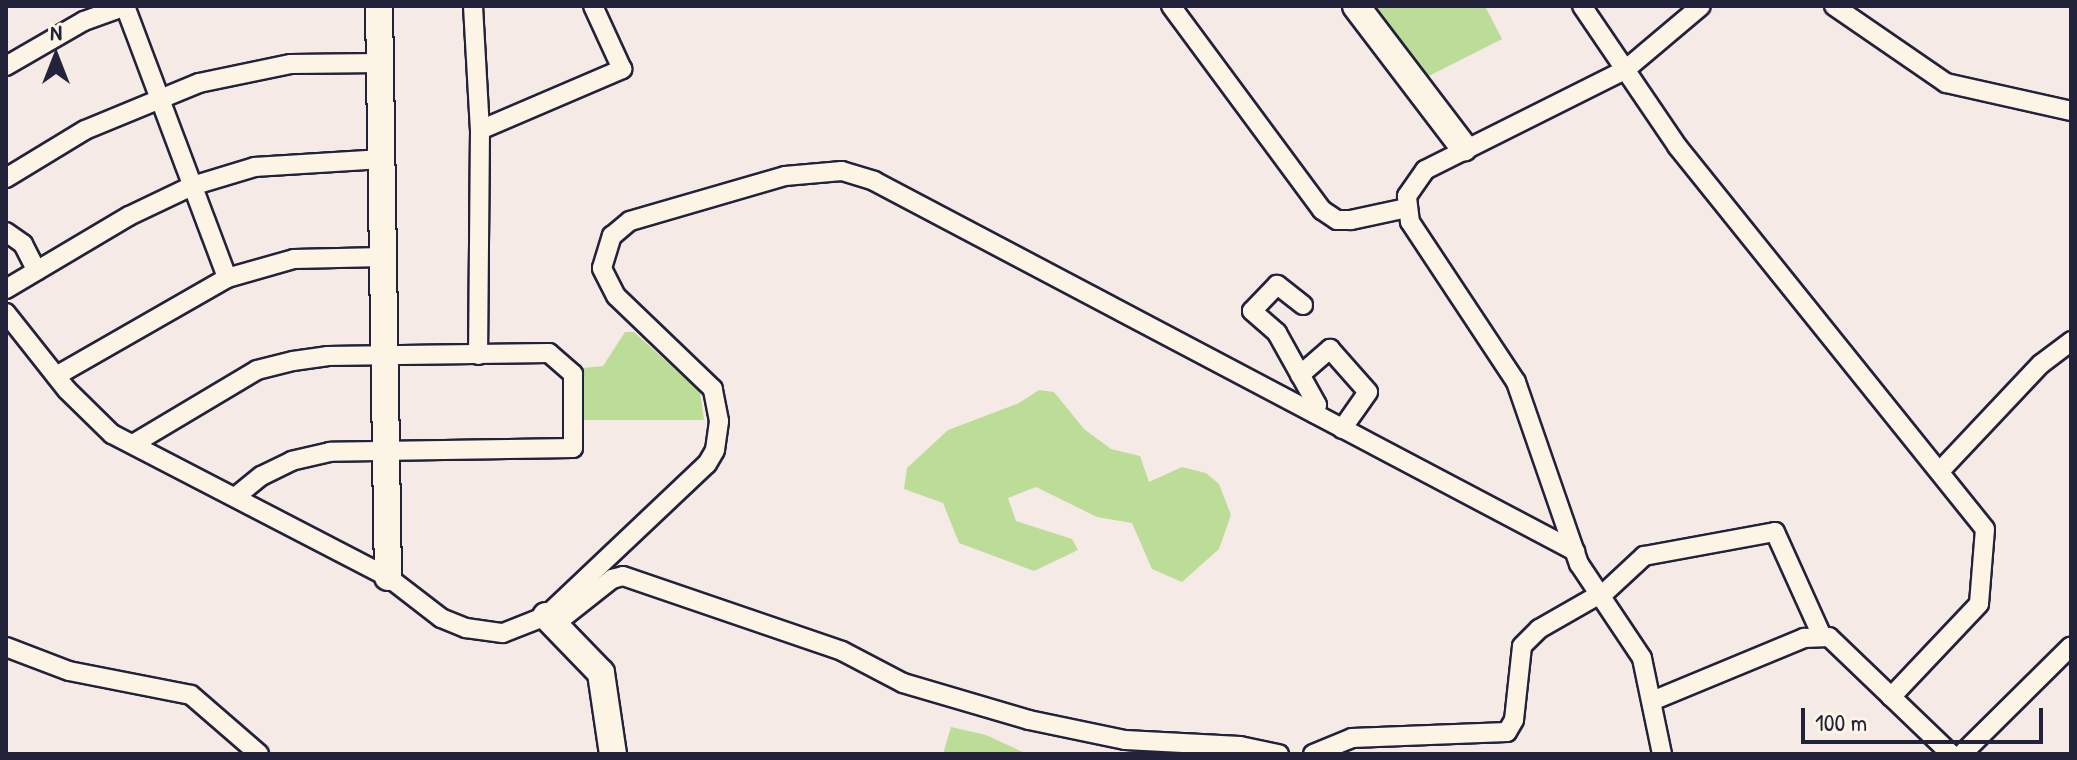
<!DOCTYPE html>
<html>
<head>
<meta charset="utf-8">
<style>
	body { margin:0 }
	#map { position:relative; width:2077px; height:760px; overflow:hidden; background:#f5eae6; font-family:"Patrick Hand",sans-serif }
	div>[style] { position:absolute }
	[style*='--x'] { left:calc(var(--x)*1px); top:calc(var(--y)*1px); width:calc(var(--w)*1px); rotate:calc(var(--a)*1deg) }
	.green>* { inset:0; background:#bcdd97 }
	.roads { filter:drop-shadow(2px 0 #22223b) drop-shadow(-2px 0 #22223b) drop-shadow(0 2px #22223b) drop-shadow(0 -2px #22223b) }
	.street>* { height:18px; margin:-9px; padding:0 9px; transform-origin:9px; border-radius:9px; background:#fcf5e5 }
	.secondary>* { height:26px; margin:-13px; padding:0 13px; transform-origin:13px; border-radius:13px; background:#fcf5e5 }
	span { translate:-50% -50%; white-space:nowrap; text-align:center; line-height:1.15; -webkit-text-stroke:6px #fcf5e5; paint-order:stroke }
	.frame { position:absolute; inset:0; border:8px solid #22223b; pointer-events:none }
	.north { position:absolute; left:16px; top:16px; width:80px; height:80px; -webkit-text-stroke:6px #fcf5e5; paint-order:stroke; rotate:0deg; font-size:22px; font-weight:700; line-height:32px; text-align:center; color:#22223b }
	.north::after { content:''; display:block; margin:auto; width:28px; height:36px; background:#22223b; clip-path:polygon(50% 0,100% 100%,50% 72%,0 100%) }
	.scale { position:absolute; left:1801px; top:708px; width:242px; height:36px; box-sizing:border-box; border:4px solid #22223b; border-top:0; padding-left:10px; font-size:24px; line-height:28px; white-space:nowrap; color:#22223b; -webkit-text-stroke:6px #fcf5e5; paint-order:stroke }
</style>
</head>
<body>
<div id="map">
	<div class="green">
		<i style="clip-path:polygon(1366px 6px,1485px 6px,1502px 39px,1421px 80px)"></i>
		<i style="clip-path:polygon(625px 332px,634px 332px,700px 392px,704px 420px,582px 420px,583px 368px,603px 366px)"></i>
		<i style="clip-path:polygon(1039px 390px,1054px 392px,1084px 429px,1111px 449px,1140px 456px,1149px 482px,1182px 467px,1206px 473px,1219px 484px,1231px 515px,1219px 549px,1182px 582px,1152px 569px,1132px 523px,1097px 517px,1036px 487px,1008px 498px,1016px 521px,1072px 539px,1078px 550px,1034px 571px,959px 543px,943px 503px,904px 489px,907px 468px,948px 430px,1019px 403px)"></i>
		<i style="clip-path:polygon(951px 727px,986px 735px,1027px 754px,943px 754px)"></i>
	</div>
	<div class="roads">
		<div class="street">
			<i style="--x:125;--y:6;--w:290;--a:69.4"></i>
			<i style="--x:473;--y:6;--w:124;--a:86.8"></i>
			<i style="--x:480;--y:130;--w:225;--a:90.5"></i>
			<i style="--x:1171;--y:6;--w:254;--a:53.5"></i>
			<i style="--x:1322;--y:210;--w:18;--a:34"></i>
			<i style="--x:1337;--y:220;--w:14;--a:0"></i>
			<i style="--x:1351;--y:220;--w:57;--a:-12.1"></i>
			<i style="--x:1582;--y:6;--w:169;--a:55.8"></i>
			<i style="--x:1677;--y:146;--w:491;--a:51.2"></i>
			<i style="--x:1985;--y:529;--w:75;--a:94.6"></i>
			<i style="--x:1979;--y:604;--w:128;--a:133.4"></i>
			<i style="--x:1834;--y:6;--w:136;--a:34.5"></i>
			<i style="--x:1946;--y:83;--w:128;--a:12.6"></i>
			<i style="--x:6;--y:66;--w:90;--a:-30"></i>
			<i style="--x:84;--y:21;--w:45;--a:-19.7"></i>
			<i style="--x:480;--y:130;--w:155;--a:-23.2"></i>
			<i style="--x:622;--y:69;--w:69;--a:-114.7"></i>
			<i style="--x:6;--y:178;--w:92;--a:-31.3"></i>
			<i style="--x:85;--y:130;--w:123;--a:-22.4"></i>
			<i style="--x:199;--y:83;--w:94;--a:-11.7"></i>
			<i style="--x:291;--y:64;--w:89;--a:-0.6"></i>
			<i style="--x:6;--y:232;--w:21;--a:35"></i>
			<i style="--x:23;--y:244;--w:30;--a:63"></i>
			<i style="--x:6;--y:289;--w:143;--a:-30.7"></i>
			<i style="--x:129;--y:216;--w:70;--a:-25.5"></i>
			<i style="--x:192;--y:186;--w:66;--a:-16.8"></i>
			<i style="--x:255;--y:167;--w:127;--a:-3.6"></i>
			<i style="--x:1303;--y:305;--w:33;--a:-142"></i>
			<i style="--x:1277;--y:285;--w:36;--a:134"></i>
			<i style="--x:1252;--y:311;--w:33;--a:41"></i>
			<i style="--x:1277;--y:333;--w:82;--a:60.9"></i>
			<i style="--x:1317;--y:405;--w:9;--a:103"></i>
			<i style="--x:6;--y:313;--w:98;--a:51.6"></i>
			<i style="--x:67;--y:390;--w:63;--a:44.4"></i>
			<i style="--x:112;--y:434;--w:311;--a:27.4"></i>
			<i style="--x:388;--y:577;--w:67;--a:37.7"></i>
			<i style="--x:441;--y:618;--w:27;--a:22"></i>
			<i style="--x:466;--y:628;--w:37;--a:8"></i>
			<i style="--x:503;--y:633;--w:46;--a:-21.6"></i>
			<i style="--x:546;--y:616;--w:221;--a:-43.4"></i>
			<i style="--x:707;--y:464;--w:16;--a:-60"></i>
			<i style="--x:715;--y:450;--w:29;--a:-82"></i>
			<i style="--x:719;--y:421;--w:33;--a:-101"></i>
			<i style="--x:713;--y:389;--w:134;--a:-136.2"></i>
			<i style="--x:616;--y:296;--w:31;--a:-117"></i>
			<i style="--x:602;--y:268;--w:34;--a:-73"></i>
			<i style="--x:612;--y:236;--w:23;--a:-40"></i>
			<i style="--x:630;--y:221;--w:161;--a:-16.2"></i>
			<i style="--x:785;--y:176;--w:57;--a:-5"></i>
			<i style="--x:842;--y:171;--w:34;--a:17"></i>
			<i style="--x:874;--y:181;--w:793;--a:27.83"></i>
			<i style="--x:1300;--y:375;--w:40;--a:-41"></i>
			<i style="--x:1330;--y:349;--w:57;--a:48.5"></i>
			<i style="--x:1368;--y:392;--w:45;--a:125.1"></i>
			<i style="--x:56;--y:376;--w:197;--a:-29.8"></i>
			<i style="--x:227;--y:278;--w:70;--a:-15.8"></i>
			<i style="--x:294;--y:259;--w:89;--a:-1.3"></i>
			<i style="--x:133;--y:444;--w:144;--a:-30.8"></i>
			<i style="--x:257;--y:370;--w:37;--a:-14"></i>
			<i style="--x:293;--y:361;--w:34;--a:-8"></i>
			<i style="--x:327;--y:356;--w:222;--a:-0.8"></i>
			<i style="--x:549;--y:353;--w:32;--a:41"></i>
			<i style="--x:573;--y:374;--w:74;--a:90"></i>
			<i style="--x:573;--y:448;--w:243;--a:179.1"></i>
			<i style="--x:330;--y:452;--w:39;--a:167"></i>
			<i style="--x:292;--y:461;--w:34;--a:154"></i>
			<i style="--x:261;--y:476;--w:32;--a:141"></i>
			<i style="--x:1940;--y:471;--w:147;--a:-46.7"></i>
			<i style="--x:2041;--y:364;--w:38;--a:-37"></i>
			<i style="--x:1601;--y:596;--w:59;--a:-42.9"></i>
			<i style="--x:1644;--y:556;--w:133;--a:-10.4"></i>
			<i style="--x:1775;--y:532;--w:114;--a:65.7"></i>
			<i style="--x:555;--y:624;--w:73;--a:-38.3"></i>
			<i style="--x:612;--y:579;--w:11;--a:-15"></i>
			<i style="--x:623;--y:576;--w:231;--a:18.9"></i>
			<i style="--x:842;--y:651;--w:69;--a:27.7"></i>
			<i style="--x:903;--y:683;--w:131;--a:16.4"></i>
			<i style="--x:1029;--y:720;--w:98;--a:11.8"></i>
			<i style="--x:1125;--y:740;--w:115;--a:3"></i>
			<i style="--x:1240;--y:746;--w:40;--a:12"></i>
			<i style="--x:6;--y:647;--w:67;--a:20.9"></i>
			<i style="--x:69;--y:671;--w:124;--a:11.1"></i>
			<i style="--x:191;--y:695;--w:90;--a:40.9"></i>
			<i style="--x:1652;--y:701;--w:165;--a:-22.5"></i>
			<i style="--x:1804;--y:638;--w:25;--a:-2"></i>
			<i style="--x:1829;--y:637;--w:169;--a:43.8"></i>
			<i style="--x:1313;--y:754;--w:42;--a:-22.3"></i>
			<i style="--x:1352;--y:738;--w:155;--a:-2.2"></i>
			<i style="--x:1507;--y:732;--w:14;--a:-60"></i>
			<i style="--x:1514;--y:720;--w:74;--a:-83.8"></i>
			<i style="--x:1522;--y:646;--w:24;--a:-45"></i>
			<i style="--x:1539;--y:629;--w:70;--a:-29.8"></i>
			<i style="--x:1662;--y:754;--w:98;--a:-101.8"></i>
			<i style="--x:1642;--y:658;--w:113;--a:-123.8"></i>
			<i style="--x:1579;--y:564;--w:193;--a:-109.1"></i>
			<i style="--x:1516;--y:382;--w:192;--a:-123.5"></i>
			<i style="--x:1410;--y:222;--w:26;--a:-97"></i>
			<i style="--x:1407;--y:196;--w:32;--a:-55"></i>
			<i style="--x:1425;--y:170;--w:224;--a:-26.6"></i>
			<i style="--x:1625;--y:70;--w:99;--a:-40.1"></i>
			<i style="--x:1962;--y:754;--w:153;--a:-44.7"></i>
		</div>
		<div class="secondary">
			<i style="--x:379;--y:6;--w:571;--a:89.1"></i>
			<i style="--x:1356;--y:6;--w:178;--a:52.7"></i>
			<i style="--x:546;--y:616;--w:79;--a:46"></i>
			<i style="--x:601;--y:673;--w:82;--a:81.6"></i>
		</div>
	</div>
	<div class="frame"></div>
	<div class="north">N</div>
	<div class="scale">100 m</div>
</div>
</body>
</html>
